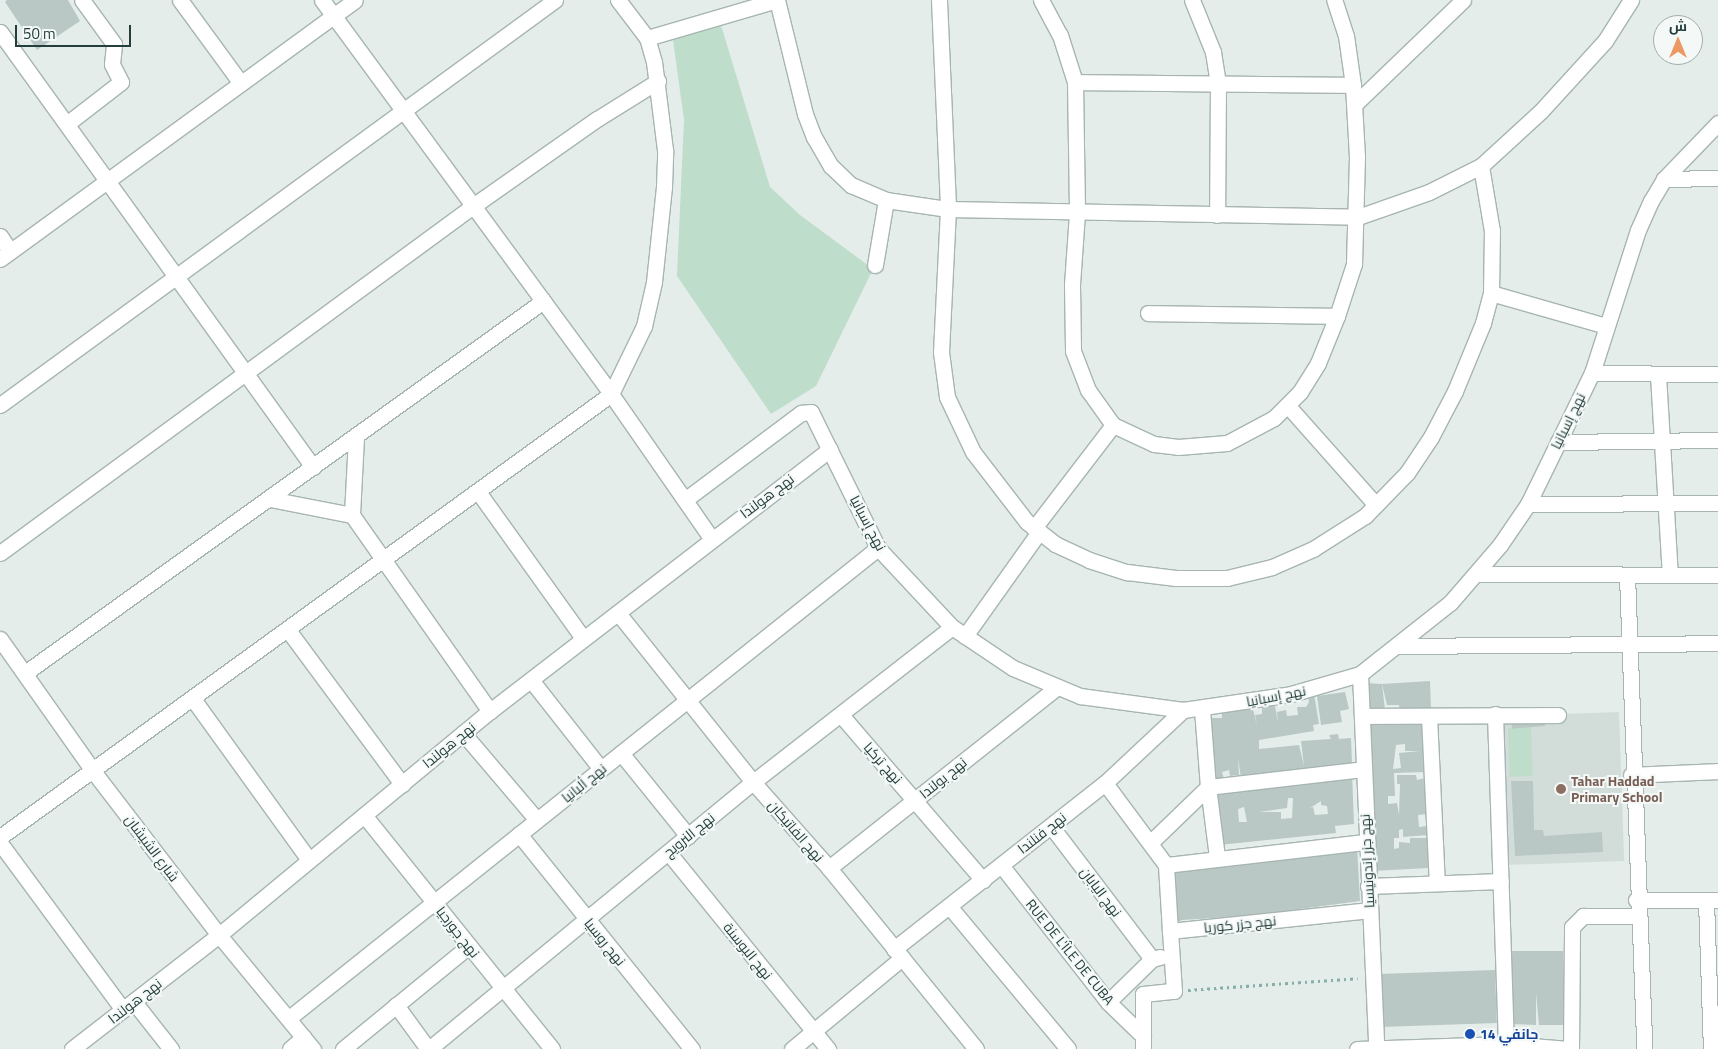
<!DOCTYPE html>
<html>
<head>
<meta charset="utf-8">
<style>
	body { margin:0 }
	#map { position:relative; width:1718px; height:1049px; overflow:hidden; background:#e4edea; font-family:"Titillium Web",Cairo,sans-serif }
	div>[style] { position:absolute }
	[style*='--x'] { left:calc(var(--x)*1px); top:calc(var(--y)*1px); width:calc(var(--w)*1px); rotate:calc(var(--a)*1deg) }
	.built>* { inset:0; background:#d2ddd9; transform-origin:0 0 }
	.green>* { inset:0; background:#beddcb; transform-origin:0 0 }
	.building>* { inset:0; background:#b9c8c4; transform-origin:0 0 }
	.path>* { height:2.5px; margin-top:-1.25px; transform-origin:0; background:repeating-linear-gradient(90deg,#85afa8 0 2.5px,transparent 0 6.5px) }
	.roads { filter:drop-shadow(1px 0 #a7b5b2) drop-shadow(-1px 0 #a7b5b2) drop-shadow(0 1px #a7b5b2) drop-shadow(0 -1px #a7b5b2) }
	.minor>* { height:15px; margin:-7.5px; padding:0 7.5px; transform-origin:7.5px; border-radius:7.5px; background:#fff }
	.dots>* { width:14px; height:14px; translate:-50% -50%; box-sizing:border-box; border:2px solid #f4f9f8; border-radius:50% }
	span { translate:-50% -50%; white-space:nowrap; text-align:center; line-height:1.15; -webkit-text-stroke:4px #f4f9f8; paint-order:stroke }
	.street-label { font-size:14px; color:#243e3b }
	.education-label { font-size:14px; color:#785e54; font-weight:700 }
	.left { translate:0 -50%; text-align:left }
	.transit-label { font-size:14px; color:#164399; font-weight:700 }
	.north { position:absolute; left:1653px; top:15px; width:50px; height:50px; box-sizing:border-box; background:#f4f9f8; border:1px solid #a1aeac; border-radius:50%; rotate:0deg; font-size:14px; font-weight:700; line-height:20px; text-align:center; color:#243e3b }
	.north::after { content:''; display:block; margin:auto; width:18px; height:22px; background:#ed9862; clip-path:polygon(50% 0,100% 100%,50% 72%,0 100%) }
	.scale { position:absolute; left:15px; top:25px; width:116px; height:22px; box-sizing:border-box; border:2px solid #243e3b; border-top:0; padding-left:6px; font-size:15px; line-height:18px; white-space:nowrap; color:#243e3b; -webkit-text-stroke:4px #f4f9f8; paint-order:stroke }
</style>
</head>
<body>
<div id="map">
	<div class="built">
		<i style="left:1619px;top:712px;width:149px;height:121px;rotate:88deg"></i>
	</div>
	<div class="green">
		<i style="clip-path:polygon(721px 25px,770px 187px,800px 215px,873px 269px,816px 386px,771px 414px,677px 276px,684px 120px,673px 40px)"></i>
		<i style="left:1531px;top:727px;width:49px;height:23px;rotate:88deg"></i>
	</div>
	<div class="building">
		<i style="clip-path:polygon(7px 0,68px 0,80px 21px,37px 50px,5px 2px)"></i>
		<i style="clip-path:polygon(1430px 681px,1431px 709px,1400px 711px,1399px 705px,1387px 705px,1382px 684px)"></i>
		<i style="clip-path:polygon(1366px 683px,1382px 684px,1385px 710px,1369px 710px)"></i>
		<i style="clip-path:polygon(1313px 688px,1319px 724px,1313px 725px,1314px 731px,1259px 740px,1259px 749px,1299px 745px,1304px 766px,1301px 741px,1331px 739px,1329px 735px,1338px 734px,1339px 739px,1351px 738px,1352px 763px,1241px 778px,1238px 758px,1239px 775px,1230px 776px,1229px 770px,1222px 772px,1224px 779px,1212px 781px,1207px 746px,1213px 745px,1209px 718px,1222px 718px,1222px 710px,1252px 705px,1257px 726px,1255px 715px,1262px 714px,1262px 703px,1274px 700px,1278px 723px,1277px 712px,1286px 710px,1287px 716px,1298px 715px,1297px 707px,1306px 707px,1309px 702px,1307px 690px)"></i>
		<i style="clip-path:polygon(1345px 692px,1349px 709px,1340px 711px,1342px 722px,1321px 725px,1317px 696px)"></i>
		<i style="left:1544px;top:715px;width:11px;height:33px;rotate:85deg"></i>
		<i style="clip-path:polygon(evenodd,1424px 720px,1425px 772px,1394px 773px,1395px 796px,1388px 796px,1388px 804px,1397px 803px,1399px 815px,1400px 784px,1397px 784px,1397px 775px,1416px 775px,1417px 780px,1425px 778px,1427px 814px,1418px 815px,1419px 827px,1427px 826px,1428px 835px,1403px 837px,1403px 829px,1399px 830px,1399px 838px,1394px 838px,1394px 849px,1399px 848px,1399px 842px,1410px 843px,1410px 838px,1427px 838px,1428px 868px,1372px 871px,1368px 722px,1424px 720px,1405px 744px,1405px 751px,1420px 751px,1399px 753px,1401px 768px,1393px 769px,1396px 745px,1405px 744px)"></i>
		<i style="clip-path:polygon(evenodd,1352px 773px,1354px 824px,1335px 826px,1336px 833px,1219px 845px,1212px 788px,1263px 782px,1264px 788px,1271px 787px,1270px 782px,1352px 773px,1288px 798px,1293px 798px,1292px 818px,1281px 819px,1281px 812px,1259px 812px,1287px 808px,1288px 798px,1352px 773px,1321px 801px,1321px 805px,1327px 806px,1328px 814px,1315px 815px,1313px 807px,1310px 808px,1321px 801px,1352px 773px,1244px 807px,1247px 822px,1239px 822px,1238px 809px,1244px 807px)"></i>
		<i style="clip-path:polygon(1511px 781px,1533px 781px,1534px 830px,1543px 830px,1544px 836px,1602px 832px,1603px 852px,1515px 856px)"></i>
		<i style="clip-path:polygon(1357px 845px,1360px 901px,1247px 916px,1182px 920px,1176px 923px,1173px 868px)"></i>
		<i style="clip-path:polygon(1506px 951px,1563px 951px,1564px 1025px,1539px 1025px,1536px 993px,1536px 1025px,1510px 1024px)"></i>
		<i style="left:1495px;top:970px;width:53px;height:117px;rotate:88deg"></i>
	</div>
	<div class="path">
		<i style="--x:1188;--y:990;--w:170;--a:-4"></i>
	</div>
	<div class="roads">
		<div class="minor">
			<i style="--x:180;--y:0;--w:102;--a:53.8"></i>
			<i style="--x:322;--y:0;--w:489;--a:53.7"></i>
			<i style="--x:611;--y:394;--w:175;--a:55.2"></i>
			<i style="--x:777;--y:0;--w:117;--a:76.2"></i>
			<i style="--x:805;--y:114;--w:25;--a:69"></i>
			<i style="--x:814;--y:137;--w:34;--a:60"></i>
			<i style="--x:831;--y:166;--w:28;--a:44"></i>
			<i style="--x:851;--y:185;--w:38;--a:23"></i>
			<i style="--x:886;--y:200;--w:63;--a:8.3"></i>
			<i style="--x:948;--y:209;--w:410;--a:1.1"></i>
			<i style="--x:1358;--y:217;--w:75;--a:-19.4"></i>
			<i style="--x:1429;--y:192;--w:58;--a:-26.6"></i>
			<i style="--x:1481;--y:166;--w:81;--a:-42.5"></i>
			<i style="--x:1541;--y:111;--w:95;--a:-47.6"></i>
			<i style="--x:1605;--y:41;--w:49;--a:-57.6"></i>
			<i style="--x:939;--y:0;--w:209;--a:87.5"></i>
			<i style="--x:948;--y:209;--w:143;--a:92.8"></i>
			<i style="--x:941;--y:352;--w:45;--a:82.4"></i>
			<i style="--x:947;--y:397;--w:61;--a:64.7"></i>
			<i style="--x:973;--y:452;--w:88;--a:52.4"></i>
			<i style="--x:1027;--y:522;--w:36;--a:38"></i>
			<i style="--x:1055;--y:544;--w:38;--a:25"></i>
			<i style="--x:1089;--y:560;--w:40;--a:18"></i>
			<i style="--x:1127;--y:572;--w:49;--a:7"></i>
			<i style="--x:1176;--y:578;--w:51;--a:0"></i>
			<i style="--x:1227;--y:578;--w:46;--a:-13.7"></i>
			<i style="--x:1272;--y:567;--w:45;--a:-23.7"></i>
			<i style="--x:1313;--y:549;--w:62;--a:-32.4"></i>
			<i style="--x:1365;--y:516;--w:60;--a:-45.7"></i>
			<i style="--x:1407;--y:473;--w:43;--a:-56.3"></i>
			<i style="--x:1431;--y:437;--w:52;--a:-62.4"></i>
			<i style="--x:1455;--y:391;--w:74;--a:-67.6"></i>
			<i style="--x:1483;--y:323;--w:31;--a:-75"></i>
			<i style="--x:1491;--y:293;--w:62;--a:-89.1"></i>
			<i style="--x:1492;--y:231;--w:66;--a:-99.6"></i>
			<i style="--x:1041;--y:0;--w:40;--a:62"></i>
			<i style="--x:1060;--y:35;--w:49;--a:72.3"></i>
			<i style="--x:1075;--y:82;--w:131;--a:89.1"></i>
			<i style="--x:1077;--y:213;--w:72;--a:94"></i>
			<i style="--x:1072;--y:285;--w:66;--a:89.1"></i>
			<i style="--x:1073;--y:351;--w:42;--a:69"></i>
			<i style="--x:1088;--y:390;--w:43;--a:54.5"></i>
			<i style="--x:1113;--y:425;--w:45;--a:24.9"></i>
			<i style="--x:1154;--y:444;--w:24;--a:7"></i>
			<i style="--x:1178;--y:447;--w:49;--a:-4.7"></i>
			<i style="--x:1227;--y:443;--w:53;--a:-28"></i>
			<i style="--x:1274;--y:418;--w:37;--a:-45"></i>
			<i style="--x:1300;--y:392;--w:34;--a:-58"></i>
			<i style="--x:1318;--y:363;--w:51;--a:-68"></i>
			<i style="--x:1337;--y:316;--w:55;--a:-71.9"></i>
			<i style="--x:1354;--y:264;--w:107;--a:-88.4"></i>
			<i style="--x:1357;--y:157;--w:72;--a:-93.2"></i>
			<i style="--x:1353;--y:85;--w:49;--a:-98.1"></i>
			<i style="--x:1346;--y:36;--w:38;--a:-108"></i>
			<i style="--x:1192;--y:0;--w:56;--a:68"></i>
			<i style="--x:1213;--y:52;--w:32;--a:81"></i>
			<i style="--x:1218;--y:84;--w:131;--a:90.4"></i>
			<i style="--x:0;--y:32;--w:536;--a:54.26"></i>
			<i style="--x:647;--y:38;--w:135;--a:-16.3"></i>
			<i style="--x:1075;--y:82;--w:278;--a:0.6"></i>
			<i style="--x:1355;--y:104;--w:150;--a:-43.9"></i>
			<i style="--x:68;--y:123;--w:67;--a:-37.7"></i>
			<i style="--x:121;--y:82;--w:20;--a:-117"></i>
			<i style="--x:112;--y:64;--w:20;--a:-84"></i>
			<i style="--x:114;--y:44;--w:54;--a:-126"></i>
			<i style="--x:1664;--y:179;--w:54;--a:-1.1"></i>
			<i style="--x:0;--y:236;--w:18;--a:56"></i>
			<i style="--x:0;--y:259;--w:439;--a:-36.1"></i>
			<i style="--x:875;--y:265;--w:66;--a:-80.4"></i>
			<i style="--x:1491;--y:293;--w:120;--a:16"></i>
			<i style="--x:1148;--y:313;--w:189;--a:0.9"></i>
			<i style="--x:1592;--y:373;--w:126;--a:0.5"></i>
			<i style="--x:1658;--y:375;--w:200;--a:86.6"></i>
			<i style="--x:0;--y:405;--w:687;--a:-36.12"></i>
			<i style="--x:1288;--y:406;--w:132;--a:48.4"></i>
			<i style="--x:356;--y:438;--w:77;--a:93"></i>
			<i style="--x:352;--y:515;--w:240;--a:54.9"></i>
			<i style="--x:1558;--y:442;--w:160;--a:-0.7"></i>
			<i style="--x:479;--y:493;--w:178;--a:54.4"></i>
			<i style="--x:270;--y:499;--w:84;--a:11"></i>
			<i style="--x:686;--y:499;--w:144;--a:-36.8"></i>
			<i style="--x:801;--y:413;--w:10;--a:-6"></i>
			<i style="--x:811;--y:412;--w:152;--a:63.8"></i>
			<i style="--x:878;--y:548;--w:108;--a:46.9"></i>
			<i style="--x:952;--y:627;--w:73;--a:33.9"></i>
			<i style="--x:1013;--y:668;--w:73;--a:22.7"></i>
			<i style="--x:1080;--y:696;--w:104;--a:7.7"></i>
			<i style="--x:1183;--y:710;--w:109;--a:-8.4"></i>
			<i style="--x:1291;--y:694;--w:72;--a:-16.2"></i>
			<i style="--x:1360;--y:674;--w:115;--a:-38.3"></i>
			<i style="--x:1450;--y:603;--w:77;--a:-49.2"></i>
			<i style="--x:1500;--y:545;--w:50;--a:-55.7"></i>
			<i style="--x:1528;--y:504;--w:146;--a:-64"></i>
			<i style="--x:1592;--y:373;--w:150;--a:-72.2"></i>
			<i style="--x:1638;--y:230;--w:32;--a:-66"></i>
			<i style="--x:1651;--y:201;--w:26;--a:-59"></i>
			<i style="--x:1664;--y:179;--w:78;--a:-46"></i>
			<i style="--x:1528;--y:504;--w:190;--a:-0.3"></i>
			<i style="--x:1034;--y:528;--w:130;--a:-52.5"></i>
			<i style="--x:0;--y:553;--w:587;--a:-36.26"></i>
			<i style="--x:473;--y:206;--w:151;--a:-35.1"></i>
			<i style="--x:597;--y:119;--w:72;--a:-31.9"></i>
			<i style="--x:1477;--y:574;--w:241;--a:0.2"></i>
			<i style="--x:1627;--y:575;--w:474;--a:87.9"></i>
			<i style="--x:618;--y:613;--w:216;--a:51.4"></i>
			<i style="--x:753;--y:782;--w:115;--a:48.5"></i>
			<i style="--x:829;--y:868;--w:233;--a:50.9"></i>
			<i style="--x:288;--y:630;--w:192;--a:53.5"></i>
			<i style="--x:965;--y:636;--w:128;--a:-54.6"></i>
			<i style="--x:0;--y:639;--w:161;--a:54.8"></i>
			<i style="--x:93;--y:771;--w:207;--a:52.5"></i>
			<i style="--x:219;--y:935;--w:148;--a:50.5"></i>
			<i style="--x:1399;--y:646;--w:319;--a:-0.5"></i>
			<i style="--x:25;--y:673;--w:638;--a:-35.68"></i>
			<i style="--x:1360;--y:674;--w:373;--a:87.5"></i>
			<i style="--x:531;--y:680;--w:113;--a:51.8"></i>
			<i style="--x:193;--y:699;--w:198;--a:54.2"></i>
			<i style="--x:1495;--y:714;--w:335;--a:88.1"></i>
			<i style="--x:841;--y:715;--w:218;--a:49.3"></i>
			<i style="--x:1362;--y:716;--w:196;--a:-0.3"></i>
			<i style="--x:1429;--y:716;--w:167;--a:87.3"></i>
			<i style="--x:463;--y:733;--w:114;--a:49.6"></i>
			<i style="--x:621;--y:753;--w:107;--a:51.1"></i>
			<i style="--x:1631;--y:775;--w:87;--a:-2.6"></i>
			<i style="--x:1105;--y:783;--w:102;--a:53.4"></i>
			<i style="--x:364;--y:815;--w:300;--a:51.2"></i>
			<i style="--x:1051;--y:826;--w:167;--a:52.8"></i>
			<i style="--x:519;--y:834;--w:276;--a:51.2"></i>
			<i style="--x:0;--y:837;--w:755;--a:-35.94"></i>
			<i style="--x:611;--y:394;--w:76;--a:-64.1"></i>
			<i style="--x:644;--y:326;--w:45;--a:-77.2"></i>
			<i style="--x:654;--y:282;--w:96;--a:-84"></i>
			<i style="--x:664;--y:187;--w:37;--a:-88"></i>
			<i style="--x:665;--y:150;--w:89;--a:-97.1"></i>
			<i style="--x:654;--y:62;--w:25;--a:-106"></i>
			<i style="--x:647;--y:38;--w:48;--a:-127.3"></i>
			<i style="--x:0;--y:843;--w:207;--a:53.6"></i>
			<i style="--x:1150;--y:843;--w:81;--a:-44"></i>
			<i style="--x:1208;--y:787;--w:78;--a:-94.4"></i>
			<i style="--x:668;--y:852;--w:254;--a:50.9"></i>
			<i style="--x:1217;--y:857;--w:71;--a:-97.3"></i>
			<i style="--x:1208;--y:787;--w:157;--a:-6.6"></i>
			<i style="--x:1001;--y:865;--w:174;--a:52"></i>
			<i style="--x:1108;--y:1002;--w:49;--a:44.2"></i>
			<i style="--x:829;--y:868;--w:291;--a:-38.4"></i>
			<i style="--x:1368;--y:886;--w:133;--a:-2.2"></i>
			<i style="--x:1636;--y:900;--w:82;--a:0"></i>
			<i style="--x:1706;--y:900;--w:149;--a:88.1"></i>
			<i style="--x:949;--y:906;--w:186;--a:50.2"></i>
			<i style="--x:1170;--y:931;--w:66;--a:-93.5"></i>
			<i style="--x:1166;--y:865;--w:201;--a:-6.6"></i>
			<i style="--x:894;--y:949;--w:268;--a:-38.2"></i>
			<i style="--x:1105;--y:783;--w:107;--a:-43.1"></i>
			<i style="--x:134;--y:1002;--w:60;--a:51.8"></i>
			<i style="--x:1108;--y:1002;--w:62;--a:-44.3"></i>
			<i style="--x:1152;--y:959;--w:8;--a:-14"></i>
			<i style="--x:396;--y:1005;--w:54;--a:54"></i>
			<i style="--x:289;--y:1018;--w:754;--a:-38.59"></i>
			<i style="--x:72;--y:1049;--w:186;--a:-37.8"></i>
			<i style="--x:219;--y:935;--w:352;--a:-39.6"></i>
			<i style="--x:490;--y:711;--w:429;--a:-37.6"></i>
			<i style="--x:290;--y:1049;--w:18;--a:-41"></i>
			<i style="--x:343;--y:1049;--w:163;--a:-39.3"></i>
			<i style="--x:429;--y:1049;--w:420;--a:-39.5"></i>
			<i style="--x:753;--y:782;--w:252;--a:-37.9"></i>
			<i style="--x:792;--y:1049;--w:143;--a:-39.6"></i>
			<i style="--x:1143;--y:1049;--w:55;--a:-90"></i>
			<i style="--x:1143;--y:994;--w:31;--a:-6"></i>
			<i style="--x:1174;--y:991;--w:60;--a:-93.8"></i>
			<i style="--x:1170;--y:931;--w:201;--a:-6"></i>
			<i style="--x:1357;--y:1049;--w:149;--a:-1.9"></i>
			<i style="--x:1506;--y:1044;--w:63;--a:4.5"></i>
			<i style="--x:1571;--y:1049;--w:122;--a:-89.5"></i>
			<i style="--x:1572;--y:927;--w:16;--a:-45"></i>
			<i style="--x:1583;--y:916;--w:54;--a:0"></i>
		</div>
	</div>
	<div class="dots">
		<i style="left:1561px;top:789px;background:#8d6e63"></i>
		<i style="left:1470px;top:1034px;background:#1a4fb4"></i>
	</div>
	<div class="street-label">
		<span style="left:1568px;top:421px;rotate:-64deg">نهج إسبانيا</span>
		<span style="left:767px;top:496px;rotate:-37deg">نهج هولندا</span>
		<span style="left:868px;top:523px;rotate:62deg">نهج إسبانيا</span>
		<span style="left:1276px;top:696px;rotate:-11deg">نهج إسبانيا</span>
		<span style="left:449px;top:745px;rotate:-39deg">نهج هولندا</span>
		<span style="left:883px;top:763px;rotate:48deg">نهج تركيا</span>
		<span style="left:943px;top:778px;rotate:-39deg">نهج بولندا</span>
		<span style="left:584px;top:783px;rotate:-39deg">نهج ألبانيا</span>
		<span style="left:796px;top:831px;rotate:49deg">نهج الفاتيكان</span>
		<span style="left:1042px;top:833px;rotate:-38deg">نهج فنلندا</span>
		<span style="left:689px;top:835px;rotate:-39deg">نهج النرويج</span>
		<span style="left:152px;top:848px;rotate:53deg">شارع الشيشان</span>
		<span style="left:1367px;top:861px;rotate:-93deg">نهج جزر إندونيسيا</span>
		<span style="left:1101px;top:892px;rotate:53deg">نهج اليابان</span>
		<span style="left:1240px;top:924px;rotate:-6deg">نهج جزر كوريا</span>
		<span style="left:458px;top:932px;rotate:52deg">نهج جورجيا</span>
		<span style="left:605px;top:942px;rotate:51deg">نهج روسيا</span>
		<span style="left:748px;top:951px;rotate:51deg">نهج البوسنة</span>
		<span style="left:1070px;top:952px;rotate:51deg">RUE DE L'ÎLE DE CUBA</span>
		<span style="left:135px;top:1001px;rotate:-38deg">نهج هولندا</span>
	</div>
	<div class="education-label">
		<span class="left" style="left:1571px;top:789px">Tahar Haddad<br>Primary School</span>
	</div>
	<div class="transit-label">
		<span class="left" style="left:1480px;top:1034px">14 جانفي</span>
	</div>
	<div class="north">ش</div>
	<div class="scale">50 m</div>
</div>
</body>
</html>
